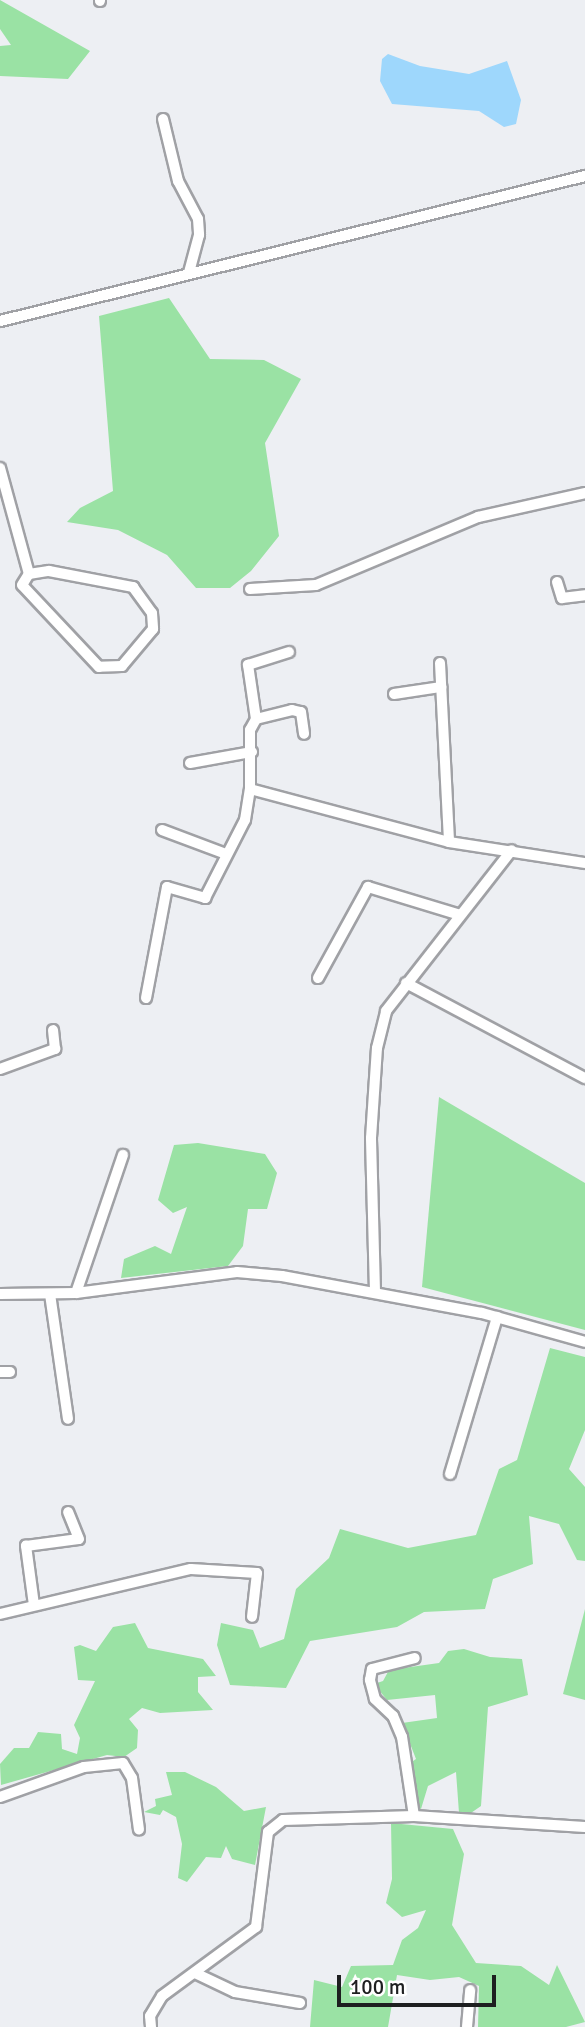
<!DOCTYPE html>
<html>
<head>
<meta charset="utf-8">
<style>
	body { margin:0 }
	#map { position:relative; width:585px; height:2027px; overflow:hidden; background:#edeff3; font-family:Signika,sans-serif }
	div>[style] { position:absolute }
	[style*='--x'] { left:calc(var(--x)*1px); top:calc(var(--y)*1px); width:calc(var(--w)*1px); rotate:calc(var(--a)*1deg) }
	.green>* { inset:0; background:#9ae2a4 }
	.water>* { inset:0; background:#9ed7fc }
	.roads { filter:drop-shadow(2px 0 #a0a1a5) drop-shadow(-2px 0 #a0a1a5) drop-shadow(0 2px #a0a1a5) drop-shadow(0 -2px #a0a1a5) }
	.minor>* { height:10px; margin:-5px; padding:0 5px; transform-origin:5px; border-radius:5px; background:#fff }
	span { translate:-50% -50%; white-space:nowrap; text-align:center; line-height:1.15; -webkit-text-stroke:5px #fff; paint-order:stroke }
	.scale { position:absolute; left:337px; top:1975px; width:159px; height:32px; box-sizing:border-box; border:4px solid #1e1f20; border-top:0; padding-left:9px; font-size:21px; line-height:24px; white-space:nowrap; color:#1e1f20; -webkit-text-stroke:5px #fff; paint-order:stroke }
</style>
</head>
<body>
<div id="map">
	<div class="green">
		<i style="clip-path:polygon(0 0,90px 51px,68px 79px,0 76px,0 46px,11px 45px,0 29px)"></i>
		<i style="clip-path:polygon(169px 298px,210px 359px,264px 360px,301px 379px,265px 443px,279px 536px,251px 571px,230px 588px,196px 588px,167px 555px,118px 530px,67px 522px,80px 508px,113px 491px,99px 316px)"></i>
		<i style="clip-path:polygon(439px 1097px,585px 1183px,585px 1330px,422px 1287px)"></i>
		<i style="clip-path:polygon(198px 1143px,265px 1154px,277px 1173px,267px 1209px,248px 1209px,243px 1246px,228px 1266px,121px 1278px,124px 1259px,155px 1246px,171px 1254px,187px 1207px,173px 1213px,158px 1200px,174px 1145px)"></i>
		<i style="clip-path:polygon(550px 1348px,585px 1357px,585px 1430px,569px 1469px,585px 1487px,585px 1561px,577px 1560px,559px 1524px,529px 1516px,533px 1564px,493px 1579px,485px 1609px,424px 1612px,397px 1627px,310px 1641px,286px 1688px,230px 1685px,217px 1645px,221px 1623px,253px 1630px,260px 1648px,284px 1639px,296px 1589px,329px 1558px,340px 1529px,408px 1548px,476px 1535px,499px 1469px,517px 1460px)"></i>
		<i style="clip-path:polygon(585px 1609px,585px 1700px,563px 1694px)"></i>
		<i style="clip-path:polygon(135px 1623px,148px 1648px,203px 1659px,216px 1676px,198px 1677px,198px 1692px,213px 1710px,160px 1713px,142px 1708px,129px 1719px,138px 1730px,137px 1748px,124px 1757px,107px 1755px,1px 1785px,0 1764px,14px 1748px,29px 1748px,38px 1732px,61px 1734px,62px 1749px,77px 1754px,80px 1738px,74px 1725px,95px 1681px,78px 1680px,74px 1647px,80px 1645px,96px 1651px,113px 1627px)"></i>
		<i style="clip-path:polygon(464px 1649px,490px 1657px,522px 1659px,528px 1695px,488px 1707px,481px 1806px,468px 1815px,459px 1813px,456px 1772px,428px 1786px,421px 1809px,417px 1806px,410px 1763px,416px 1759px,402px 1723px,437px 1718px,435px 1695px,387px 1700px,374px 1684px,383px 1681px,389px 1670px,439px 1663px,448px 1651px)"></i>
		<i style="clip-path:polygon(166px 1772px,185px 1772px,216px 1787px,244px 1811px,266px 1807px,255px 1865px,232px 1859px,226px 1846px,221px 1858px,206px 1857px,187px 1882px,178px 1878px,182px 1844px,176px 1817px,163px 1810px,160px 1815px,144px 1812px,156px 1806px,155px 1799px,172px 1795px)"></i>
		<i style="clip-path:polygon(391px 1823px,453px 1829px,464px 1854px,452px 1925px,476px 1963px,521px 1966px,549px 1985px,557px 1965px,585px 2022px,566px 2027px,478px 2027px,479px 1986px,459px 1977px,430px 1980px,397px 1975px,388px 2027px,310px 2027px,314px 1980px,342px 1987px,351px 1966px,393px 1965px,402px 1940px,418px 1928px,426px 1910px,402px 1917px,386px 1903px,392px 1879px)"></i>
	</div>
	<div class="water">
		<i style="clip-path:polygon(388px 54px,420px 66px,469px 74px,507px 61px,521px 100px,516px 124px,504px 127px,479px 111px,392px 104px,380px 81px,382px 59px)"></i>
	</div>
	<div class="roads">
		<div class="minor">
			<i style="--x:100;--y:1;--w:1;--a:-90"></i>
			<i style="--x:163;--y:119;--w:64;--a:76.4"></i>
			<i style="--x:178;--y:181;--w:43;--a:62.2"></i>
			<i style="--x:198;--y:219;--w:16;--a:86"></i>
			<i style="--x:199;--y:235;--w:38;--a:105"></i>
			<i style="--x:0;--y:321;--w:603;--a:-13.92"></i>
			<i style="--x:0;--y:468;--w:110;--a:74.7"></i>
			<i style="--x:49;--y:571;--w:86;--a:10.8"></i>
			<i style="--x:133;--y:587;--w:32;--a:54"></i>
			<i style="--x:152;--y:613;--w:16;--a:86"></i>
			<i style="--x:153;--y:629;--w:48;--a:130"></i>
			<i style="--x:122;--y:666;--w:23;--a:178"></i>
			<i style="--x:99;--y:667;--w:112;--a:-133.2"></i>
			<i style="--x:22;--y:585;--w:13;--a:-58"></i>
			<i style="--x:29;--y:574;--w:20;--a:-9"></i>
			<i style="--x:557;--y:582;--w:17;--a:73"></i>
			<i style="--x:562;--y:598;--w:23;--a:-7"></i>
			<i style="--x:250;--y:589;--w:66;--a:-3.5"></i>
			<i style="--x:316;--y:585;--w:176;--a:-22.8"></i>
			<i style="--x:478;--y:517;--w:110;--a:-12.6"></i>
			<i style="--x:440;--y:663;--w:179;--a:87.1"></i>
			<i style="--x:394;--y:694;--w:48;--a:-8.5"></i>
			<i style="--x:256;--y:719;--w:37;--a:-14"></i>
			<i style="--x:292;--y:710;--w:9;--a:13"></i>
			<i style="--x:301;--y:712;--w:22;--a:82"></i>
			<i style="--x:190;--y:763;--w:63;--a:-10.1"></i>
			<i style="--x:250;--y:789;--w:206;--a:14.9"></i>
			<i style="--x:449;--y:842;--w:138;--a:8.8"></i>
			<i style="--x:162;--y:830;--w:68;--a:20.6"></i>
			<i style="--x:318;--y:978;--w:104;--a:-61.2"></i>
			<i style="--x:368;--y:887;--w:96;--a:16.9"></i>
			<i style="--x:406;--y:983;--w:203;--a:28"></i>
			<i style="--x:146;--y:998;--w:113;--a:-79.3"></i>
			<i style="--x:167;--y:887;--w:40;--a:16"></i>
			<i style="--x:205;--y:898;--w:88;--a:-62.9"></i>
			<i style="--x:245;--y:820;--w:31;--a:-81"></i>
			<i style="--x:250;--y:789;--w:59;--a:-90"></i>
			<i style="--x:250;--y:730;--w:13;--a:-61"></i>
			<i style="--x:256;--y:719;--w:55;--a:-98.4"></i>
			<i style="--x:248;--y:665;--w:43;--a:-17.6"></i>
			<i style="--x:0;--y:1069;--w:59;--a:-20"></i>
			<i style="--x:55;--y:1049;--w:19;--a:-96"></i>
			<i style="--x:375;--y:1292;--w:154;--a:-91.5"></i>
			<i style="--x:371;--y:1138;--w:90;--a:-86.2"></i>
			<i style="--x:377;--y:1048;--w:38;--a:-76"></i>
			<i style="--x:386;--y:1011;--w:204;--a:-52"></i>
			<i style="--x:76;--y:1293;--w:146;--a:-71.2"></i>
			<i style="--x:0;--y:1294;--w:76;--a:-0.8"></i>
			<i style="--x:76;--y:1293;--w:162;--a:-7.4"></i>
			<i style="--x:237;--y:1272;--w:45;--a:5.1"></i>
			<i style="--x:282;--y:1276;--w:203;--a:10.5"></i>
			<i style="--x:482;--y:1313;--w:107;--a:15.7"></i>
			<i style="--x:50;--y:1294;--w:126;--a:81.8"></i>
			<i style="--x:0;--y:1372;--w:10;--a:0"></i>
			<i style="--x:450;--y:1474;--w:164;--a:-73.3"></i>
			<i style="--x:34;--y:1605;--w:60;--a:-97.7"></i>
			<i style="--x:26;--y:1546;--w:53;--a:-7.5"></i>
			<i style="--x:79;--y:1539;--w:29;--a:-112"></i>
			<i style="--x:0;--y:1614;--w:196;--a:-13.3"></i>
			<i style="--x:191;--y:1569;--w:66;--a:3.5"></i>
			<i style="--x:257;--y:1573;--w:44;--a:96.5"></i>
			<i style="--x:0;--y:1797;--w:89;--a:-19.7"></i>
			<i style="--x:84;--y:1767;--w:39;--a:-6"></i>
			<i style="--x:123;--y:1763;--w:17;--a:59"></i>
			<i style="--x:132;--y:1778;--w:52;--a:82.3"></i>
			<i style="--x:414;--y:1816;--w:80;--a:-98.6"></i>
			<i style="--x:402;--y:1737;--w:23;--a:-113"></i>
			<i style="--x:393;--y:1716;--w:25;--a:-137"></i>
			<i style="--x:375;--y:1699;--w:20;--a:-105"></i>
			<i style="--x:370;--y:1680;--w:11;--a:-80"></i>
			<i style="--x:372;--y:1669;--w:44;--a:-14.3"></i>
			<i style="--x:195;--y:1973;--w:44;--a:25.4"></i>
			<i style="--x:235;--y:1992;--w:66;--a:9.6"></i>
			<i style="--x:151;--y:2027;--w:11;--a:-95"></i>
			<i style="--x:150;--y:2016;--w:23;--a:-59"></i>
			<i style="--x:162;--y:1996;--w:117;--a:-36.3"></i>
			<i style="--x:256;--y:1927;--w:96;--a:-82.8"></i>
			<i style="--x:268;--y:1832;--w:19;--a:-39"></i>
			<i style="--x:283;--y:1820;--w:131;--a:-1.7"></i>
			<i style="--x:414;--y:1816;--w:171;--a:3.7"></i>
			<i style="--x:467;--y:2027;--w:37;--a:-85"></i>
		</div>
	</div>
	<div class="scale">100 m</div>
</div>
</body>
</html>
